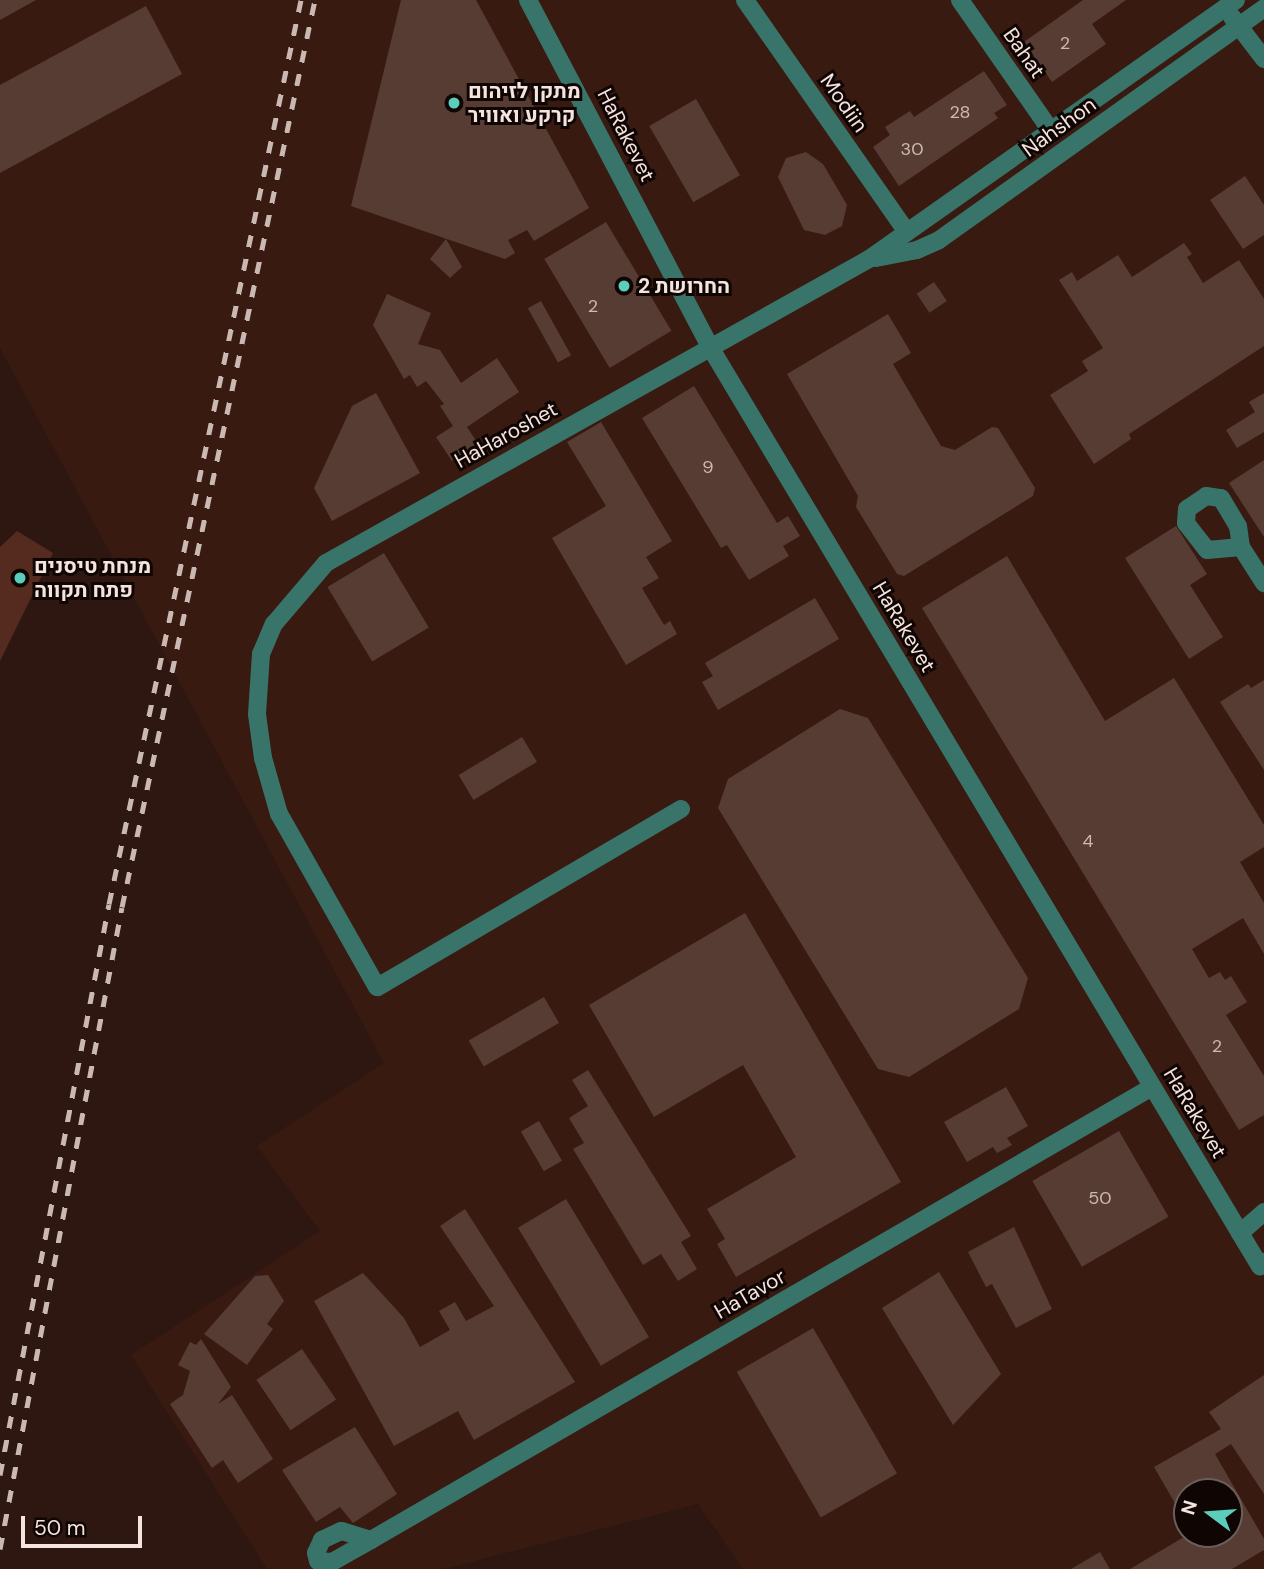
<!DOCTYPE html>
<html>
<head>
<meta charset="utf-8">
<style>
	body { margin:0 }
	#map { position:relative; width:1264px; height:1569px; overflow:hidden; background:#2e1710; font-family:"DM Sans",Heebo,sans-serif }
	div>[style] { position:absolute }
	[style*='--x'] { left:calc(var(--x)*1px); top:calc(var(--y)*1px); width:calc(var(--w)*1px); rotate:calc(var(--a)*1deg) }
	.built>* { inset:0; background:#381a11 }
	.green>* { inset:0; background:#562b1f }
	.building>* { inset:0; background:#573c34; transform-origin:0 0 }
	.minor>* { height:18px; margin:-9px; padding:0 9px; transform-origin:9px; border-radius:9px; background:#38746a }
	.rail>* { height:5px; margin-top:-2.5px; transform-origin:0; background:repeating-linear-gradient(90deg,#cab8b2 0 12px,transparent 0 24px) }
	.dots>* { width:19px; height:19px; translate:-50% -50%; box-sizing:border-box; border:4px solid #0f0604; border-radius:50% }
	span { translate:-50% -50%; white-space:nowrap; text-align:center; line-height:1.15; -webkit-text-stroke:6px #0f0604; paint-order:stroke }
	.number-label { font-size:18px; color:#cdb9b4 }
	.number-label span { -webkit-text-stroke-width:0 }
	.street-label { font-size:21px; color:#f4e3de }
	.poi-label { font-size:21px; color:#f4e3de; font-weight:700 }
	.left { translate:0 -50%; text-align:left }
	.north { position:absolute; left:1173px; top:1478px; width:70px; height:70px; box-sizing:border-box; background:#0f0604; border:2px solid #6b5e5b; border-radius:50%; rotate:286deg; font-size:19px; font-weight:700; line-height:28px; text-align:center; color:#f4e3de }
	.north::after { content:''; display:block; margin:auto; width:24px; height:32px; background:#5bcebb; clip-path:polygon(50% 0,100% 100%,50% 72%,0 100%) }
	.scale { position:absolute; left:21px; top:1516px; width:121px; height:32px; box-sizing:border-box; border:4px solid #f4e3de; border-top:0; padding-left:9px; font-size:21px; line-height:24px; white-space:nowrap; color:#f4e3de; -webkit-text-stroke:5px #0f0604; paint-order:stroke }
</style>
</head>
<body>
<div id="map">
	<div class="built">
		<i style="clip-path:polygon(evenodd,0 0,1264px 0,1264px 1569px,743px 1569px,698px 1504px,444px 1569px,267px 1569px,131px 1355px,320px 1231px,257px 1146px,384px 1063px,0 348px,0 0,1187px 1492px,1229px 1492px,1229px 1534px,1187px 1534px,1187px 1492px)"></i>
	</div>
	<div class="green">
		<i style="clip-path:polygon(17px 531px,53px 553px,0 661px,0 547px)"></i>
	</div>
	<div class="building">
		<i style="clip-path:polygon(0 0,36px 0,0 20px)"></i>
		<i style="clip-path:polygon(401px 0,476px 0,589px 208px,534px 241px,527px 230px,508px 240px,515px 253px,505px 259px,351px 206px)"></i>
		<i style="clip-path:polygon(1083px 0,1126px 0,1092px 24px,1106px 44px,1052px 82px,1024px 42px)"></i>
		<i style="clip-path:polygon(146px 6px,182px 74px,0 173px,0 85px)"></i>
		<i style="clip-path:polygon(984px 71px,1007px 105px,994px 113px,998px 118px,899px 186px,873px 147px,890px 135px,885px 127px,910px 111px,914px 117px)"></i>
		<i style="left:696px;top:99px;width:88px;height:54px;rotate:60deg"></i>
		<i style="clip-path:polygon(806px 152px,823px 164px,847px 205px,842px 226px,825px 235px,804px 230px,778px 177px,786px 158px)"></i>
		<i style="clip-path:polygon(1245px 176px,1264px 205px,1264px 235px,1243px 249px,1210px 200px)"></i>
		<i style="left:606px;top:222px;width:127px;height:72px;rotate:59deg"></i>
		<i style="clip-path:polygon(446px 239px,462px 267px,450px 278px,430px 259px)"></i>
		<i style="clip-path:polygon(1184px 243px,1192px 254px,1187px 257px,1203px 283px,1239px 260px,1264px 299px,1264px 346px,1129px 434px,1131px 439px,1094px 464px,1050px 395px,1088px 371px,1082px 361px,1103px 348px,1059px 280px,1072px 272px,1077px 281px,1118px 255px,1132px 277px)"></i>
		<i style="left:934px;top:282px;width:23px;height:21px;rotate:56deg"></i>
		<i style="clip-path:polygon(387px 294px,431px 313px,418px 344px,440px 350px,461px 383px,497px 358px,519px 392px,467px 427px,478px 444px,452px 461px,436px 437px,453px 426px,440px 406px,444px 404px,426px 381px,417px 387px,410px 375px,404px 379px,373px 325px)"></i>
		<i style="left:541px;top:301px;width:62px;height:15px;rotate:61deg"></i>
		<i style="clip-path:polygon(888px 314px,911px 353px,893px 364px,941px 446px,955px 450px,992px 427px,998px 428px,1035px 488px,1033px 496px,904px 576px,897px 574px,856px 507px,858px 496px,787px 374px)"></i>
		<i style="clip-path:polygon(694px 386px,777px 523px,788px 516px,800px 536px,783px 546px,789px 556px,749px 580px,727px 545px,721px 548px,642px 418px)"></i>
		<i style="clip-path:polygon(376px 393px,420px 473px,332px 521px,314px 488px,352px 406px)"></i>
		<i style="clip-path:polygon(1264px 393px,1264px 432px,1237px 448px,1226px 430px,1255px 412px,1249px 402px)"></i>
		<i style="clip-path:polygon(601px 422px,672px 541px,646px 557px,659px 578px,642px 588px,664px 625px,670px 621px,677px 634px,626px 665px,552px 538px,606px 506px,567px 442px)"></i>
		<i style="clip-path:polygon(1264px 460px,1264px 537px,1229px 483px)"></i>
		<i style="clip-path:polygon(1176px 526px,1207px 574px,1190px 585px,1223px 637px,1189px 659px,1125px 558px)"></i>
		<i style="left:384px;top:553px;width:87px;height:66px;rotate:59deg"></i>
		<i style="clip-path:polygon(1007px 556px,1105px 721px,1174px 678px,1264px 825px,1264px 847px,1240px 862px,1264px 903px,1264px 954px,1243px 918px,1192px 949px,1209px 978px,1220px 972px,1225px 980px,1231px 976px,1247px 1002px,1226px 1015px,1264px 1076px,1264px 1115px,1239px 1130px,922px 608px)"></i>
		<i style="clip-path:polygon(815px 598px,839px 639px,718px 710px,702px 682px,713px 676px,705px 663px)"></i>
		<i style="clip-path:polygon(1264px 680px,1264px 770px,1220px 702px,1248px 684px,1251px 688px)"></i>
		<i style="clip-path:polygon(840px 709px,868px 718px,1028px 978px,1019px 1009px,909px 1077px,878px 1069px,718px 808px,728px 779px)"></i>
		<i style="left:522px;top:737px;width:29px;height:74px;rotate:59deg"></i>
		<i style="clip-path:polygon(745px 913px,901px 1182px,736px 1277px,717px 1244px,725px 1239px,707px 1209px,796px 1157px,743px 1065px,654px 1117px,589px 1005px)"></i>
		<i style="left:544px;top:997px;width:30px;height:87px;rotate:60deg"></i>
		<i style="clip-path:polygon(588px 1070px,691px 1236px,681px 1242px,697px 1269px,678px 1281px,661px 1254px,643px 1265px,573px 1149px,584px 1143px,569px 1118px,588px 1106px,572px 1080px)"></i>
		<i style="clip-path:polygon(1006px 1087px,1028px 1126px,1007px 1138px,1012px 1145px,997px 1153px,993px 1147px,967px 1162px,944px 1122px)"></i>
		<i style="left:539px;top:1121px;width:46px;height:21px;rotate:60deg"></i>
		<i style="left:1119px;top:1131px;width:99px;height:100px;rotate:60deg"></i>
		<i style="left:566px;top:1199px;width:161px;height:56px;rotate:59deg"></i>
		<i style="clip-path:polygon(465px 1209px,575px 1382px,474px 1440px,458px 1411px,394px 1446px,314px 1301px,363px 1273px,404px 1318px,420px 1347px,450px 1330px,439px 1311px,455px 1302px,466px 1321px,494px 1306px,440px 1226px)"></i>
		<i style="clip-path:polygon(1014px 1227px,1052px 1309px,1016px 1328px,992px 1284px,986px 1287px,968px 1252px)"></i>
		<i style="clip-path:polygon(939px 1272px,1001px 1374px,953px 1425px,882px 1308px)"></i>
		<i style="clip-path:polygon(268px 1275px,284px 1301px,267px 1324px,273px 1329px,247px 1365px,204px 1334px,255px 1276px)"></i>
		<i style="left:813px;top:1328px;width:168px;height:88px;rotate:60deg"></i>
		<i style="clip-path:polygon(201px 1339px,231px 1387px,218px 1404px,232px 1395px,273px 1459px,238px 1483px,223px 1460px,212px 1468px,170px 1404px,183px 1395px,190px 1371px,178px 1365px,190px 1342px,196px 1345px)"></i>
		<i style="left:302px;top:1349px;width:61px;height:55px;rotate:56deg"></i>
		<i style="clip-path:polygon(1264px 1375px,1264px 1494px,1231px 1444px,1215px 1454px,1264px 1539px,1264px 1550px,1232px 1569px,1130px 1569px,1189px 1534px,1229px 1534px,1229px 1492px,1187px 1492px,1187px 1524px,1154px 1467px,1221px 1429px,1209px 1412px)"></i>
		<i style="clip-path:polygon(355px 1427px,397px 1494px,353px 1523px,340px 1507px,316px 1522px,282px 1470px)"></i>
		<i style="clip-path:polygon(1100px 1552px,1110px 1569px,1071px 1569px)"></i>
	</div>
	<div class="minor">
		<i style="--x:528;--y:0;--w:392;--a:62.3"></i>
		<i style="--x:710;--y:347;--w:1032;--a:59.11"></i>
		<i style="--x:1240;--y:1233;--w:39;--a:59"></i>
		<i style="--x:1260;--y:1266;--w:6;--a:-45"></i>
		<i style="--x:745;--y:0;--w:283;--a:55.1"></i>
		<i style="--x:960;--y:0;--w:160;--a:55.2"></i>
		<i style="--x:1232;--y:17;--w:53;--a:52.7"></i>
		<i style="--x:876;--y:258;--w:42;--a:-11"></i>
		<i style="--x:917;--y:250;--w:24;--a:-24"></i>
		<i style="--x:939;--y:240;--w:399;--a:-35.5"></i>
		<i style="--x:1241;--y:547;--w:34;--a:175"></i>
		<i style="--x:1207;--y:550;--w:34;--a:-128"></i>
		<i style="--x:1186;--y:523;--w:14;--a:-86"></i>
		<i style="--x:1187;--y:509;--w:23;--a:-34"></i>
		<i style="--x:1206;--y:496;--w:15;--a:8"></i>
		<i style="--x:1221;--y:498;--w:33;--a:59"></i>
		<i style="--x:1238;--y:526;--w:21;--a:82"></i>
		<i style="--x:1241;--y:547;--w:43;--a:57.4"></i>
		<i style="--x:681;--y:809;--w:352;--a:149.6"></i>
		<i style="--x:377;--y:987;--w:199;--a:-119.5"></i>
		<i style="--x:279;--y:814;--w:58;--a:-105.9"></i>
		<i style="--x:263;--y:758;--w:44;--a:-97.8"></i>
		<i style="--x:257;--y:714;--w:60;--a:-86.2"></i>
		<i style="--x:261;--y:654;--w:33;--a:-67"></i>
		<i style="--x:274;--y:624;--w:80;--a:-49.6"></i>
		<i style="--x:326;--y:563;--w:622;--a:-29.24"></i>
		<i style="--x:869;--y:259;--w:449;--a:-35.2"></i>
		<i style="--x:1240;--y:1233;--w:32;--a:-41"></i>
		<i style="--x:371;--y:1540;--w:31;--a:-163"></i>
		<i style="--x:341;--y:1531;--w:21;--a:155"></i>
		<i style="--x:322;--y:1540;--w:14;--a:115"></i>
		<i style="--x:316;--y:1553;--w:8;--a:76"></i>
		<i style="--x:318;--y:1561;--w:14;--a:4"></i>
		<i style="--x:332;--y:1562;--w:45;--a:-29.4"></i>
		<i style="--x:371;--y:1540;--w:903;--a:-30.11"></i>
	</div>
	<div class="rail">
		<i style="--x:0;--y:1475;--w:581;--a:-79.19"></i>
		<i style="--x:109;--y:904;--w:924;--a:-78.01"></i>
		<i style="--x:0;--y:1549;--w:653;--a:-79.24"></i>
		<i style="--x:122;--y:907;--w:927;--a:-77.99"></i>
	</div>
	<div class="dots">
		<i style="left:454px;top:103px;background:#5bcebb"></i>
		<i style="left:624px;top:286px;background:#5bcebb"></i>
		<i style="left:20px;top:578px;background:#5bcebb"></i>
	</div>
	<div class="number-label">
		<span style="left:1065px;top:43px">2</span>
		<span style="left:960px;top:112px">28</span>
		<span style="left:912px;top:149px">30</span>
		<span style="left:593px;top:306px">2</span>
		<span style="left:708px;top:467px">9</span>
		<span style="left:1088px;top:841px">4</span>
		<span style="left:1217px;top:1046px">2</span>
		<span style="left:1100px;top:1198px">50</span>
	</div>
	<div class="street-label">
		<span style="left:1024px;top:53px;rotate:55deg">Bahat</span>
		<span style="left:844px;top:103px;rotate:55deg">Modiin</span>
		<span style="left:1059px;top:127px;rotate:-36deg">Nahshon</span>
		<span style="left:626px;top:135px;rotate:63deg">HaRakevet</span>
		<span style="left:506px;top:435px;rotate:-29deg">HaHaroshet</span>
		<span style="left:904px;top:627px;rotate:59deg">HaRakevet</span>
		<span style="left:1195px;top:1113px;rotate:59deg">HaRakevet</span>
		<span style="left:750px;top:1294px;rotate:-30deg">HaTavor</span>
	</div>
	<div class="poi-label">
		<span class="left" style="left:468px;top:103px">מתקן לזיהום<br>קרקע ואוויר</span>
		<span class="left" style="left:638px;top:286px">החרושת 2</span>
		<span class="left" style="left:34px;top:578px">מנחת טיסנים<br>פתח תקווה</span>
	</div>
	<div class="north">N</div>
	<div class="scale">50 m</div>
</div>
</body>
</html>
